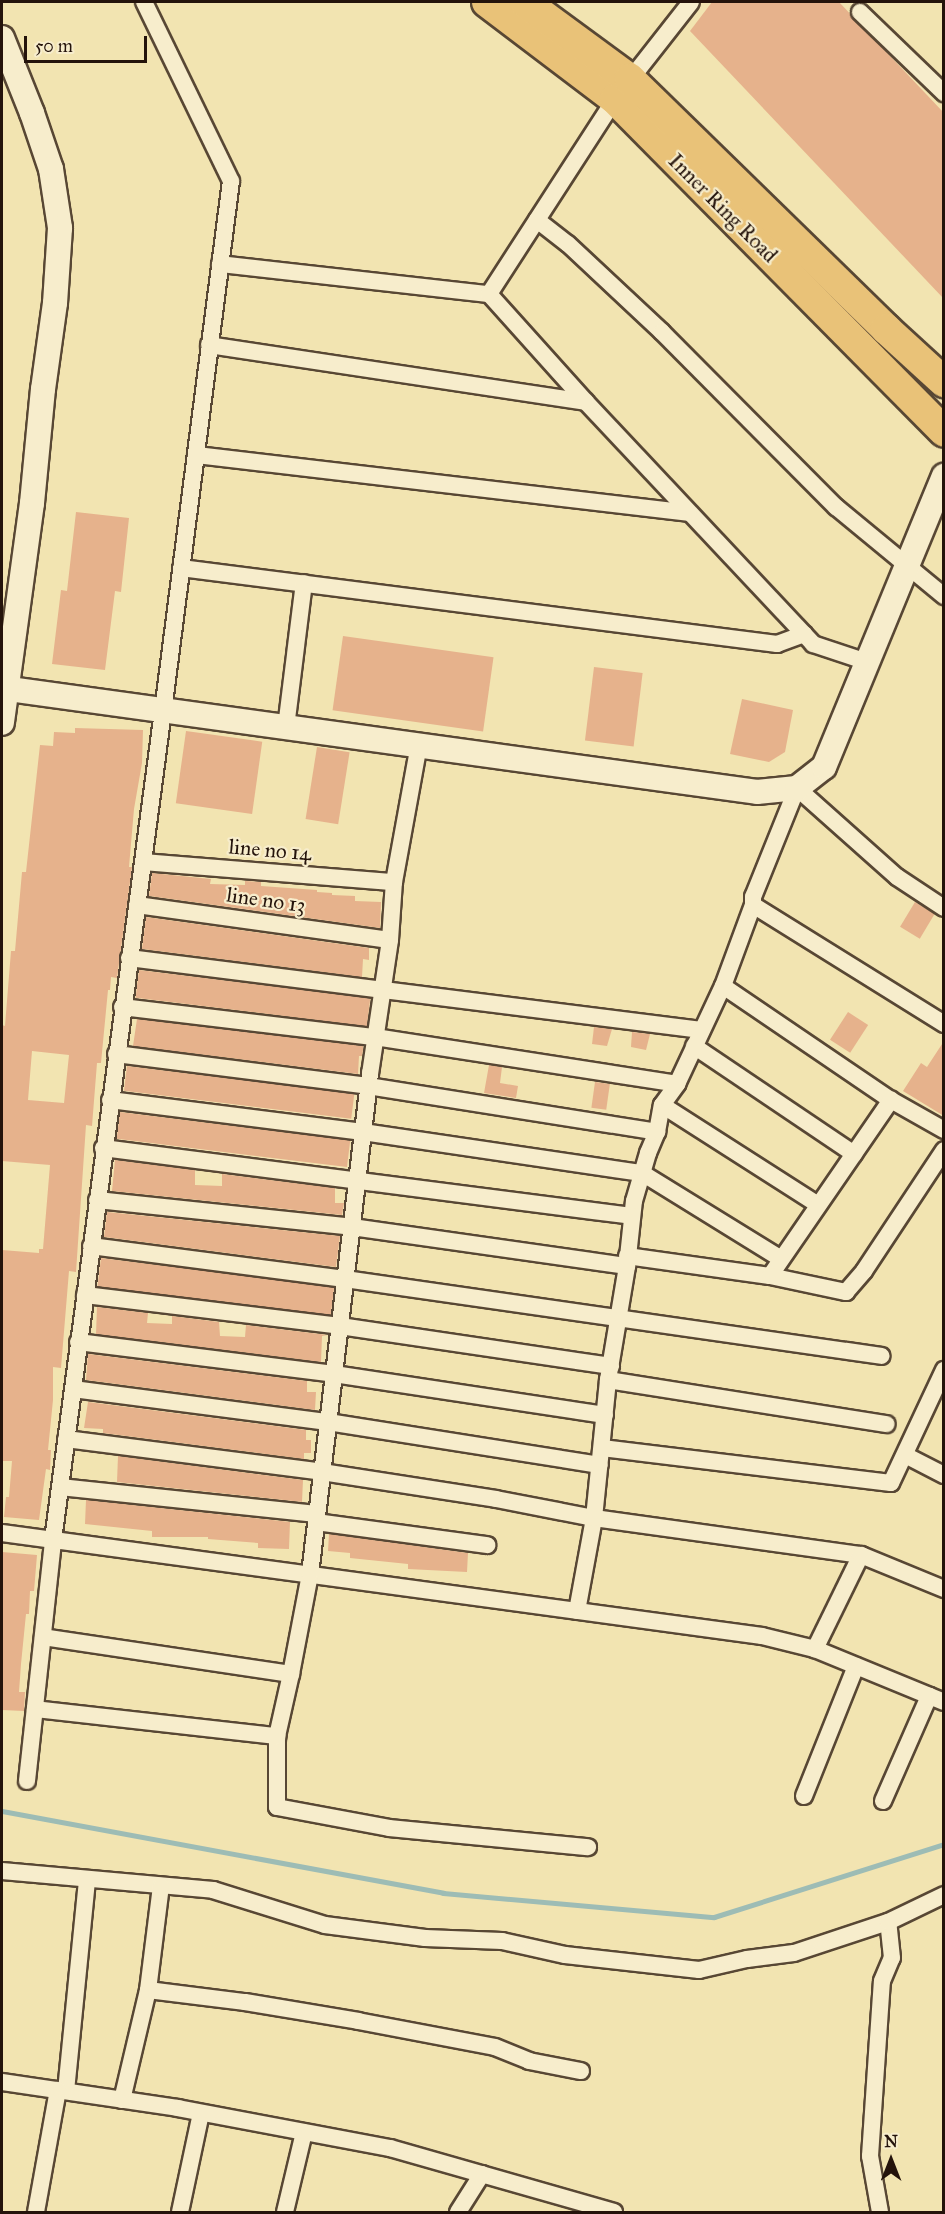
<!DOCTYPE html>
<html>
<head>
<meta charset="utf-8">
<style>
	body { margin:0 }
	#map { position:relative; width:945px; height:2214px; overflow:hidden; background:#f2e4b1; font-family:"IM FELL Great Primer",serif }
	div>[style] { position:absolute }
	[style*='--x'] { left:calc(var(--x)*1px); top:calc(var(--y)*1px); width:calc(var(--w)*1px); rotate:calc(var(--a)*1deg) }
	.stream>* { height:5px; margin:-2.5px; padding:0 2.5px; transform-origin:2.5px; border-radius:2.5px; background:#9dbcb5 }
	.building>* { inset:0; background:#e6b28c; transform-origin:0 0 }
	.roads { filter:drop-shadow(2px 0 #584734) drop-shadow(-2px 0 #584734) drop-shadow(0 2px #584734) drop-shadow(0 -2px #584734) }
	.street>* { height:16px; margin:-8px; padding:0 8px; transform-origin:8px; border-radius:8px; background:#f7edcc }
	.secondary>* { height:24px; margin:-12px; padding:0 12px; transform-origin:12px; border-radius:12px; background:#f7edcc }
	.highway>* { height:30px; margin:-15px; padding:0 15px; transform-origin:15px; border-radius:15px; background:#e9c278 }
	span { translate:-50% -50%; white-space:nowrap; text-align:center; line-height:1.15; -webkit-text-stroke:4.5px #f7edcc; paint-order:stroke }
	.street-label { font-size:21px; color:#24130b }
	.frame { position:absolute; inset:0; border:3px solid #24130b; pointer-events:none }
	.north { position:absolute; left:861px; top:2130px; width:60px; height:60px; -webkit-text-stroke:4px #f7edcc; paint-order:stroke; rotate:0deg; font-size:16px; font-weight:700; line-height:24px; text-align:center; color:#24130b }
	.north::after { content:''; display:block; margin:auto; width:21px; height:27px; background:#24130b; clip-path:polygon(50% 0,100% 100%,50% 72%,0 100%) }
	.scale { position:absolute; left:24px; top:36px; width:123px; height:27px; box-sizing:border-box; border:3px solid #24130b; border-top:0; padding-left:8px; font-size:18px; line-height:21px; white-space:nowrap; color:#24130b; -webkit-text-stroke:4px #f7edcc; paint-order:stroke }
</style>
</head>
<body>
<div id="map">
	<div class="stream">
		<i style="--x:2;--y:1811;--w:449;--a:10.5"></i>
		<i style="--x:443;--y:1893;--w:272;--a:5.1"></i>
		<i style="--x:714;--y:1917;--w:241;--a:-17.6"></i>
	</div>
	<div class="building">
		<i style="clip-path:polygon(712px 2px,839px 2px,944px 113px,944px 299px,690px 31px)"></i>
		<i style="clip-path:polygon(76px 512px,129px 518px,121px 592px,115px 591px,105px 670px,52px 664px,61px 590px,67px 591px)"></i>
		<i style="left:343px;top:636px;width:152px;height:75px;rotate:8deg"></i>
		<i style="left:594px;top:667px;width:49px;height:74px;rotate:7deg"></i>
		<i style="clip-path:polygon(742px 699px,793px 710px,785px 752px,769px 762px,730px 754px)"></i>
		<i style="clip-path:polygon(evenodd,75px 728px,143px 730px,142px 763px,134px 809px,129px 867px,132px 867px,117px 978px,111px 977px,110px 990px,108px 990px,101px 1063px,97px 1063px,92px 1126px,86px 1125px,76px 1272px,69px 1271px,61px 1368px,53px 1367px,53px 1400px,48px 1450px,51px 1450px,50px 1470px,46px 1469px,39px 1520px,4px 1517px,6px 1497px,9px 1497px,12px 1461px,2px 1461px,2px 1250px,39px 1253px,39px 1249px,43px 1249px,50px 1165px,2px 1161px,2px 1025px,5px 1026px,11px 951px,15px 951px,22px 872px,26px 872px,40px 745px,53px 746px,54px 732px,75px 733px,75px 728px,32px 1051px,69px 1055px,64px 1103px,28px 1100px,32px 1051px)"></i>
		<i style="left:186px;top:731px;width:77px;height:73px;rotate:8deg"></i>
		<i style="left:317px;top:747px;width:33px;height:73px;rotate:9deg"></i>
		<i style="clip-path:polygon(152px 873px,211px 879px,210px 884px,245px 885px,245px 881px,261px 882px,261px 886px,317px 890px,317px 892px,332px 893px,332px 895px,355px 896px,355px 901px,381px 902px,380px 928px,149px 896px)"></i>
		<i style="left:915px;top:902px;width:23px;height:29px;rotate:31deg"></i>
		<i style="clip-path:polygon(146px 917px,369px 948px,369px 960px,363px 959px,362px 977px,142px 949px)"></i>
		<i style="left:139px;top:970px;width:233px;height:28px;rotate:7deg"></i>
		<i style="left:848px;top:1012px;width:24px;height:33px;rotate:33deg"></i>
		<i style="clip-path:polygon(137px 1019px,363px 1046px,363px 1050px,362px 1056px,359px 1056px,358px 1074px,133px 1046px)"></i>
		<i style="clip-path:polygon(594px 1027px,612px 1029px,607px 1046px,592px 1044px)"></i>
		<i style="clip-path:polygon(632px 1032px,650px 1034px,646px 1050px,631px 1047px)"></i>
		<i style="clip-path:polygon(944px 1041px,944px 1116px,903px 1091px,921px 1063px,927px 1067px)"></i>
		<i style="clip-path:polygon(489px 1065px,502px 1067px,500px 1083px,518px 1086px,516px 1098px,484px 1093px)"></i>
		<i style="left:127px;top:1066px;width:229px;height:25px;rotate:7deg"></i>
		<i style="left:595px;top:1082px;width:15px;height:26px;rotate:8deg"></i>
		<i style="left:120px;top:1112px;width:232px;height:27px;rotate:7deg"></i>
		<i style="clip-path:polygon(115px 1160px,195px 1170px,195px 1185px,222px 1186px,222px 1174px,335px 1188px,335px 1203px,344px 1203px,342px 1215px,112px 1191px)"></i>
		<i style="clip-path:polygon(107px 1212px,340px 1236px,336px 1267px,104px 1237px)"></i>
		<i style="left:101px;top:1258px;width:235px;height:29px;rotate:7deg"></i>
		<i style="clip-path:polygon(97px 1307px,148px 1313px,147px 1323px,172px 1324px,172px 1316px,219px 1322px,220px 1336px,245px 1337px,246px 1325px,328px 1335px,322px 1336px,321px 1362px,96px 1334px)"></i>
		<i style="clip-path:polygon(88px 1354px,307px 1381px,307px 1392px,316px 1392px,315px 1410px,86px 1380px)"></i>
		<i style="clip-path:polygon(88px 1402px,306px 1430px,306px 1440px,311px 1440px,311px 1453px,304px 1453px,304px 1459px,103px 1433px,103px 1429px,84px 1428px)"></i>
		<i style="clip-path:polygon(118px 1456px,303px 1480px,302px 1502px,117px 1482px)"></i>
		<i style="clip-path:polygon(86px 1500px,290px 1522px,289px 1549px,258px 1548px,258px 1543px,208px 1539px,208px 1537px,152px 1537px,152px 1531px,85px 1524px)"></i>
		<i style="clip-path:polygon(329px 1534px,468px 1553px,467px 1572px,408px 1569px,408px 1564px,350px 1558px,350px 1553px,328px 1551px)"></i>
		<i style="clip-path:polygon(2px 1552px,37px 1555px,34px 1591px,30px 1591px,29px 1614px,26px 1614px,21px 1664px,19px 1692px,25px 1692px,24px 1711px,2px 1710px)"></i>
	</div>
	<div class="roads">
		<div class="street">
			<i style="--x:860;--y:12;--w:117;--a:44"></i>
			<i style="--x:537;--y:220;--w:39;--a:38"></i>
			<i style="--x:568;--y:244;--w:129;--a:43.1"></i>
			<i style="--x:662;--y:332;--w:247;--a:45.2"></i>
			<i style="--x:836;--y:507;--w:140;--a:39.5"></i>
			<i style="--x:220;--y:264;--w:271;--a:6.4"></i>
			<i style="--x:489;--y:294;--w:232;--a:-57.1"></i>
			<i style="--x:615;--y:99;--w:123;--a:-51.9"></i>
			<i style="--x:489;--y:294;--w:145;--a:48.1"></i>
			<i style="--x:586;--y:402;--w:332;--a:46.8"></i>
			<i style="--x:813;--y:644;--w:57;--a:18.4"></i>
			<i style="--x:209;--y:345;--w:381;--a:8.6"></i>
			<i style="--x:196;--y:455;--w:496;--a:6.7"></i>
			<i style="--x:181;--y:568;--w:601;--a:7.27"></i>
			<i style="--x:777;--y:644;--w:29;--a:-20"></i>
			<i style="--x:286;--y:727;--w:145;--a:-82.9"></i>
			<i style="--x:143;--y:862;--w:252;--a:4.6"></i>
			<i style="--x:137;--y:905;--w:255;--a:7.9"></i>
			<i style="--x:753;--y:905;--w:225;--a:31.9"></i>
			<i style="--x:129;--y:958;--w:577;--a:7.17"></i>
			<i style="--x:723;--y:986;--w:203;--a:34.2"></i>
			<i style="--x:891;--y:1100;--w:61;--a:29.5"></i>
			<i style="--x:122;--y:1007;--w:255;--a:6.8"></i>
			<i style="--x:375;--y:1037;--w:306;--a:8.8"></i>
			<i style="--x:694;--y:1046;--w:193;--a:34"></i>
			<i style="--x:116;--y:1054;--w:254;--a:7.2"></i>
			<i style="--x:368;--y:1086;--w:293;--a:9"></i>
			<i style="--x:110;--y:1100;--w:255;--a:7.2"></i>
			<i style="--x:363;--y:1132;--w:282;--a:8.4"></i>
			<i style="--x:642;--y:1173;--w:163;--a:31.7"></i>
			<i style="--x:662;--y:1105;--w:184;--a:32.6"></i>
			<i style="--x:103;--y:1148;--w:533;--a:7.32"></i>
			<i style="--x:97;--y:1200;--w:256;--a:6"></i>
			<i style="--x:352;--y:1227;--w:278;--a:8.1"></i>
			<i style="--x:91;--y:1246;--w:256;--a:7.4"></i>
			<i style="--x:345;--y:1279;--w:542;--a:8.16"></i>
			<i style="--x:627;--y:1256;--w:144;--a:8"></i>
			<i style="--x:770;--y:1276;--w:214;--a:-55.5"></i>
			<i style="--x:770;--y:1276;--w:78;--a:11.9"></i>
			<i style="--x:846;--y:1292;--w:28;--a:-49"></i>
			<i style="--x:864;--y:1271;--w:145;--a:-56.5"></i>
			<i style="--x:85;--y:1295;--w:257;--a:6.9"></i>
			<i style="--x:340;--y:1326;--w:274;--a:8.4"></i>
			<i style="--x:78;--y:1342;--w:258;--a:7.1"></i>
			<i style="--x:334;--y:1374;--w:274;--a:8.6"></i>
			<i style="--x:608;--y:1380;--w:282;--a:9"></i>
			<i style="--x:73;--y:1389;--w:257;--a:7.4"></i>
			<i style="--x:328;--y:1422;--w:275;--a:9"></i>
			<i style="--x:66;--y:1439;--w:258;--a:7.3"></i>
			<i style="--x:322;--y:1472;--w:176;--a:8.8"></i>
			<i style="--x:496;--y:1499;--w:100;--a:11"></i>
			<i style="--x:594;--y:1518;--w:270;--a:7.9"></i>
			<i style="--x:861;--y:1555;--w:105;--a:116.1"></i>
			<i style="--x:602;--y:1448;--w:291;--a:6.9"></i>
			<i style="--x:891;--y:1483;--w:125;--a:-64.9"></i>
			<i style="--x:905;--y:1455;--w:44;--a:27.1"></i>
			<i style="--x:60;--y:1487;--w:258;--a:6"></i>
			<i style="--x:316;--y:1522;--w:173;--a:7.7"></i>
			<i style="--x:2;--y:1533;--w:767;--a:7.72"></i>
			<i style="--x:762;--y:1636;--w:55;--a:13.8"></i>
			<i style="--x:815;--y:1649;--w:139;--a:22.3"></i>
			<i style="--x:861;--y:1555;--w:90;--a:22.3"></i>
			<i style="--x:577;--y:1611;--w:95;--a:-79.6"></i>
			<i style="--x:594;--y:1518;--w:139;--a:-84.2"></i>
			<i style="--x:608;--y:1380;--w:116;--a:-80.5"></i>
			<i style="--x:627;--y:1266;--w:65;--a:-83.9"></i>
			<i style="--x:634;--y:1201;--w:50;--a:-73.7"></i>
			<i style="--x:648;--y:1153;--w:23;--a:-67"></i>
			<i style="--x:657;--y:1132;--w:27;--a:-80"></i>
			<i style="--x:662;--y:1105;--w:26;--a:-54"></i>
			<i style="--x:677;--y:1084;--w:108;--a:-64.9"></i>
			<i style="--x:723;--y:986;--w:86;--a:-69.7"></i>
			<i style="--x:753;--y:905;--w:8;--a:-90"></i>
			<i style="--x:753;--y:897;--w:118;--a:-68"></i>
			<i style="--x:797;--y:788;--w:134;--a:41.7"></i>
			<i style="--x:897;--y:877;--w:56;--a:33.4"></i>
			<i style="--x:43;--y:1637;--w:251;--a:8.5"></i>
			<i style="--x:291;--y:1674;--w:102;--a:-79.2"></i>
			<i style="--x:310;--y:1574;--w:504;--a:-83.16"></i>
			<i style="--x:370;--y:1074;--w:135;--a:-81.5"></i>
			<i style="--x:390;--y:940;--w:58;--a:-86.1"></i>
			<i style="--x:394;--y:882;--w:139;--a:-79.7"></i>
			<i style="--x:291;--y:1674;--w:64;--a:102.7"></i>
			<i style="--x:277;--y:1736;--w:71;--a:90"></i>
			<i style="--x:277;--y:1807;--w:114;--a:10.6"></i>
			<i style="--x:389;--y:1828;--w:200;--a:5.5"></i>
			<i style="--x:35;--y:1709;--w:244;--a:6.4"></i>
			<i style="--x:27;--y:1781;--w:242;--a:-83.8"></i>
			<i style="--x:53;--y:1540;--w:836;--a:-82.44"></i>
			<i style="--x:163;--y:711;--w:534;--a:-82.69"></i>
			<i style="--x:231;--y:181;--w:199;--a:-115.9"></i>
			<i style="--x:804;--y:1796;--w:140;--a:-68.2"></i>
			<i style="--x:883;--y:1801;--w:115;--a:-66.3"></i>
			<i style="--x:2;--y:1871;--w:212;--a:5.1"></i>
			<i style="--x:213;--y:1890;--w:117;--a:17.4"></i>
			<i style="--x:325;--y:1925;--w:101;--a:7.4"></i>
			<i style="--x:425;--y:1938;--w:77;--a:2.2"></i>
			<i style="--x:502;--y:1941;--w:65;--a:12.5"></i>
			<i style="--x:565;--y:1955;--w:135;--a:6.4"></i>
			<i style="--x:699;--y:1970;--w:49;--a:-12.9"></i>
			<i style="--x:747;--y:1959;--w:47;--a:-7.3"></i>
			<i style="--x:794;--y:1953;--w:99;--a:-18.3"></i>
			<i style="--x:148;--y:1990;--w:105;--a:-82.9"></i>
			<i style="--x:2;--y:2082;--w:178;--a:8.4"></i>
			<i style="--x:178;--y:2108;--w:216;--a:10.7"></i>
			<i style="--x:390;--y:2148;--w:233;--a:15.9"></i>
			<i style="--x:66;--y:2091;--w:212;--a:-84.3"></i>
			<i style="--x:122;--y:2100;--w:113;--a:-76.7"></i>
			<i style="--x:148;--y:1990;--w:98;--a:7.1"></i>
			<i style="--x:245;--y:2002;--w:115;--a:9.5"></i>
			<i style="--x:358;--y:2021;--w:139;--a:10.7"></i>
			<i style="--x:495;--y:2047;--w:37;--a:22"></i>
			<i style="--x:529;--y:2061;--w:53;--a:10.9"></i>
			<i style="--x:36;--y:2212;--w:124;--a:-79.8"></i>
			<i style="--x:180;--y:2212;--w:101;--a:-78"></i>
			<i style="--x:285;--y:2212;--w:82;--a:-76.6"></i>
			<i style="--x:458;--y:2212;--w:45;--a:-57.7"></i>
			<i style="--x:880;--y:2212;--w:57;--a:-100.1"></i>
			<i style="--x:870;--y:2156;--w:175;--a:-86.1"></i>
			<i style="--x:882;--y:1981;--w:25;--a:-67"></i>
			<i style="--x:892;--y:1958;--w:36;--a:-96"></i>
			<i style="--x:888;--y:1922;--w:62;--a:-25.7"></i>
		</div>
		<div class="secondary">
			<i style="--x:2;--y:38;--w:81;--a:68.2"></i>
			<i style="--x:32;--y:113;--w:59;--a:71.3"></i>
			<i style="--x:51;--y:169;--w:60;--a:81.3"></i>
			<i style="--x:60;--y:228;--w:75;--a:93.8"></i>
			<i style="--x:55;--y:303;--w:87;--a:97.9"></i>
			<i style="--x:43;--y:389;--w:115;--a:95.5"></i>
			<i style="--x:32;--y:503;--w:222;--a:97.8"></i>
			<i style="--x:2;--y:688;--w:762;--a:7.84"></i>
			<i style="--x:757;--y:792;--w:40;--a:-5.7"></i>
			<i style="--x:797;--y:788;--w:34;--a:-38"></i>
			<i style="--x:824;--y:767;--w:315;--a:-67.6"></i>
		</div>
		<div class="highway">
			<i style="--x:487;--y:2;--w:161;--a:37.2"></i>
			<i style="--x:615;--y:99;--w:468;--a:45.3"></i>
			<i style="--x:525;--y:2;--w:130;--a:36.3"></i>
			<i style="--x:630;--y:79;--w:358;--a:44.3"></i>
			<i style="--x:886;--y:329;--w:79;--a:42.4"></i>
		</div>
	</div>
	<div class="street-label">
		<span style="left:723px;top:208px;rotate:45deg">Inner Ring Road</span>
		<span style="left:270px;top:850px;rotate:5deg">line no 14</span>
		<span style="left:266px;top:900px;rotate:8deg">line no 13</span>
	</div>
	<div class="frame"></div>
	<div class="north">N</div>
	<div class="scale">50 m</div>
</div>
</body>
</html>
